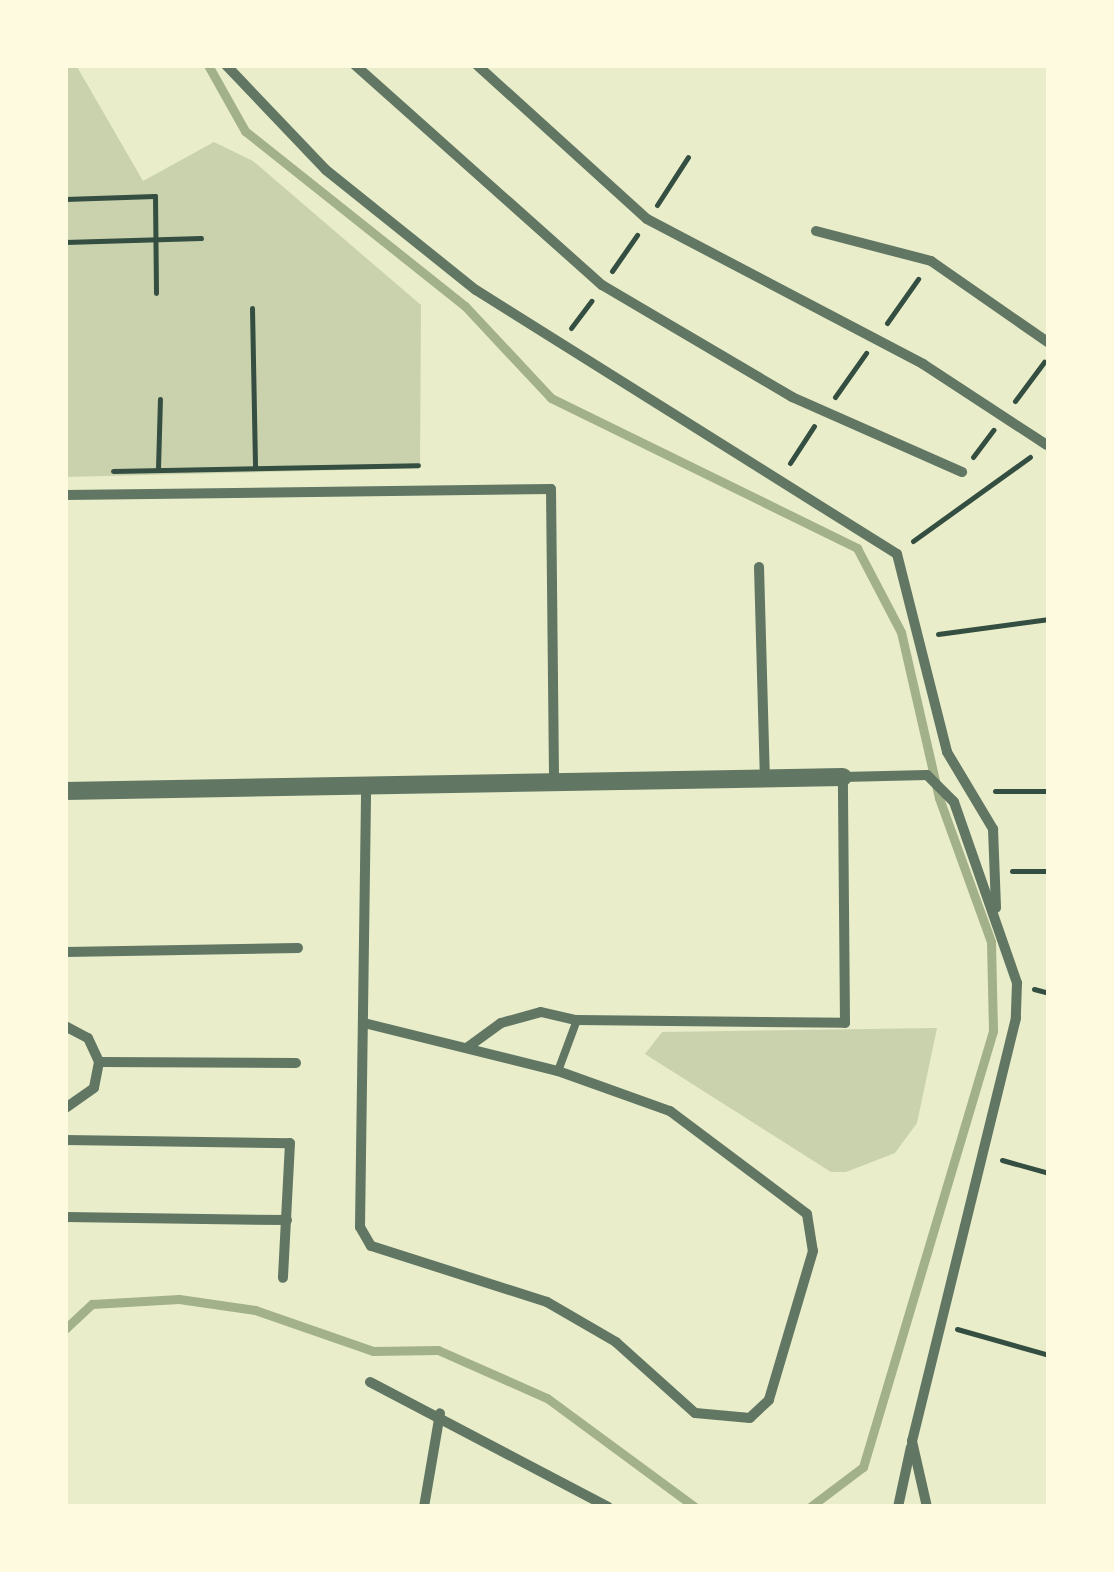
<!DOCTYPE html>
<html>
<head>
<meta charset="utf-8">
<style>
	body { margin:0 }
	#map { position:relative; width:1114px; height:1572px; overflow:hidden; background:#e9edc9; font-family:"Golos Text",sans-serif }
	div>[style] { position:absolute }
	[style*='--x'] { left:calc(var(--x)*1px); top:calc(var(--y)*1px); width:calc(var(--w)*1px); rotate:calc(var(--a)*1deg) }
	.green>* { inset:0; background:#cad2ad }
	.stream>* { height:9px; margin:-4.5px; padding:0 4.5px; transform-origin:4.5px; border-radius:4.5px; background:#a3b18a }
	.path>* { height:5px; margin:-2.5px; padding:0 2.5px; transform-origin:2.5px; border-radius:2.5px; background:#344e41 }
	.service>* { height:8px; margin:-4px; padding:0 4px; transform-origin:4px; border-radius:4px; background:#617663 }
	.minor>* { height:10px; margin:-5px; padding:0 5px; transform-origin:5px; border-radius:5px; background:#617663 }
	.tertiary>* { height:18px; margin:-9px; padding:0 9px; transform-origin:9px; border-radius:9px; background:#617663 }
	span { translate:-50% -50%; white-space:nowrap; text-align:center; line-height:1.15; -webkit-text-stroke:10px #fefae0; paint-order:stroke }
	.frame { position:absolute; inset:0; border:68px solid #fefae0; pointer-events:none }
</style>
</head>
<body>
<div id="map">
	<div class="green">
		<i style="clip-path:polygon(65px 65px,76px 65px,143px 181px,214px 142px,253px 161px,421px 305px,420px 468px,65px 477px)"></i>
		<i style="clip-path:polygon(937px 1028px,917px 1123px,895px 1153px,846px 1172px,831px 1172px,645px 1054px,662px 1032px)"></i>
	</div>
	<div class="stream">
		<i style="--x:208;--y:65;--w:76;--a:60.7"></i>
		<i style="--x:245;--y:131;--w:281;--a:38.5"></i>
		<i style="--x:465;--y:306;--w:126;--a:46.9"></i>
		<i style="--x:551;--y:398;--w:341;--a:26.1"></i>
		<i style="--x:857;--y:548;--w:95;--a:62.4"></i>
		<i style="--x:901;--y:632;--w:170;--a:77.1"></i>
		<i style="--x:939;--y:798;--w:153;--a:70.1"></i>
		<i style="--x:991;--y:942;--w:89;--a:88.7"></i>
		<i style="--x:993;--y:1031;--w:455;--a:106.6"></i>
		<i style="--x:863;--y:1467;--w:66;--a:143"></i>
		<i style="--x:65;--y:1329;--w:37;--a:-43"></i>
		<i style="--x:92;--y:1304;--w:87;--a:-3.3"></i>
		<i style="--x:179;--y:1299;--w:77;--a:8.2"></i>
		<i style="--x:255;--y:1310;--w:125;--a:19.2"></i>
		<i style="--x:373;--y:1351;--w:65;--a:-0.9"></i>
		<i style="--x:438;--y:1350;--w:119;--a:23.8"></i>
		<i style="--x:547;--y:1398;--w:184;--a:36.4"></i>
	</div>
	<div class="path">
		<i style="--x:65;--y:199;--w:90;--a:-1.9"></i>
		<i style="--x:155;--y:196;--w:97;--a:89.4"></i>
		<i style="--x:657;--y:205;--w:57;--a:-57.1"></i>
		<i style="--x:65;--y:242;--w:136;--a:-1.7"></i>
		<i style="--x:612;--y:271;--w:44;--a:-55.2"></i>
		<i style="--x:252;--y:308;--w:159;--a:88.9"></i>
		<i style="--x:887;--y:323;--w:54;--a:-54.8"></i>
		<i style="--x:571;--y:328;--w:34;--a:-53"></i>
		<i style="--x:835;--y:397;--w:54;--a:-54.8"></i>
		<i style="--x:1015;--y:401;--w:49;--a:-53.4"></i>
		<i style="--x:973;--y:457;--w:34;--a:-53"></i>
		<i style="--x:790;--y:463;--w:44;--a:-57"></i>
		<i style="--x:158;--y:469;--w:70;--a:-88.4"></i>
		<i style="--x:113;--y:471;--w:305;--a:-1.1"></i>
		<i style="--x:913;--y:541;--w:144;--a:-35.7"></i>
		<i style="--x:938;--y:634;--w:112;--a:-7.7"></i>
		<i style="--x:995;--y:791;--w:54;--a:0"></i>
		<i style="--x:1012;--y:871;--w:37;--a:0"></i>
		<i style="--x:1034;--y:989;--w:16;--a:15"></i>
		<i style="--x:1002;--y:1160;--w:49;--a:15.5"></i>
		<i style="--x:957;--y:1329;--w:96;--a:15.8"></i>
	</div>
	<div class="service">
		<i style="--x:558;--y:1071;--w:54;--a:-69.6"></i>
	</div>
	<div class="minor">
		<i style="--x:226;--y:65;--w:145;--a:46.4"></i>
		<i style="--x:326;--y:170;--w:192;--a:38.7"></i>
		<i style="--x:476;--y:290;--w:497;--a:32.1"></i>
		<i style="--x:897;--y:554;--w:204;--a:75.8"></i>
		<i style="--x:947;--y:752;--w:90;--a:59.1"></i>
		<i style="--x:993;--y:829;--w:79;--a:87.8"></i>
		<i style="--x:355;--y:65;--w:331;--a:41.7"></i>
		<i style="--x:602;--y:285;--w:221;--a:30.5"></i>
		<i style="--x:792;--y:397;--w:186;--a:23.8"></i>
		<i style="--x:477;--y:65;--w:229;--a:42.2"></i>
		<i style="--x:647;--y:219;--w:312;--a:27.7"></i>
		<i style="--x:923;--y:364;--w:148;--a:33.2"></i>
		<i style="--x:816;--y:231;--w:119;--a:14.6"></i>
		<i style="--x:931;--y:261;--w:144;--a:34.8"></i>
		<i style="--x:65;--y:495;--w:486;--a:-0.7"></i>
		<i style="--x:551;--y:489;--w:292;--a:89.4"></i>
		<i style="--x:759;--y:567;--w:211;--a:88.4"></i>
		<i style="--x:65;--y:952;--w:233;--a:-1"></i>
		<i style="--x:364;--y:1023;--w:200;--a:13.9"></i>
		<i style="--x:558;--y:1071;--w:119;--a:19.7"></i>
		<i style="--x:670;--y:1111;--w:171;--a:36.9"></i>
		<i style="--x:807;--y:1214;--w:37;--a:81"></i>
		<i style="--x:813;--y:1251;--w:155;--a:106.5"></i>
		<i style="--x:769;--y:1400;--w:26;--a:137"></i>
		<i style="--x:750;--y:1418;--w:55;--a:-174.8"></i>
		<i style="--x:695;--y:1413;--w:106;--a:-138.1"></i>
		<i style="--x:616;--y:1342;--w:80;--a:-149.9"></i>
		<i style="--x:547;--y:1302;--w:185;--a:-162.3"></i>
		<i style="--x:371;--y:1246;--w:22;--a:-120"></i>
		<i style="--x:360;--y:1227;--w:443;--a:-89.2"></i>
		<i style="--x:65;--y:1026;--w:26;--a:28"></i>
		<i style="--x:88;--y:1038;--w:26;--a:65"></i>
		<i style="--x:99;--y:1062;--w:26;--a:101"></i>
		<i style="--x:94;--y:1088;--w:35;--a:145"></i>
		<i style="--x:468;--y:1047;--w:41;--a:-36"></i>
		<i style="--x:501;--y:1023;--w:41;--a:-15.4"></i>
		<i style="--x:541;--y:1012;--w:37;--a:13"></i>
		<i style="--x:577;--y:1020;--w:268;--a:0.6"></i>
		<i style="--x:845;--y:1023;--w:246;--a:-90.5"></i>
		<i style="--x:843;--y:777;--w:84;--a:-1.4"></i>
		<i style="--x:927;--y:775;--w:38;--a:45"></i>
		<i style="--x:954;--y:802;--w:192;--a:70.8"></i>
		<i style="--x:1017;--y:983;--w:35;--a:92"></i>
		<i style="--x:1016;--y:1018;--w:436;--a:103.8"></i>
		<i style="--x:912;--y:1441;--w:68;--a:77.2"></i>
		<i style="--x:99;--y:1062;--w:197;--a:0.3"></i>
		<i style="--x:65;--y:1140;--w:225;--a:0.8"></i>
		<i style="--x:290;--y:1143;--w:135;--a:93"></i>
		<i style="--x:65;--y:1217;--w:222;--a:0.8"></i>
		<i style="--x:370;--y:1382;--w:269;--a:27.7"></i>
		<i style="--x:424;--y:1507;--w:95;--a:-80.3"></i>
		<i style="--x:898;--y:1507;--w:61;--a:-77.8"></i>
	</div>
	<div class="tertiary">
		<i style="--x:65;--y:791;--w:778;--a:-1.03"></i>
	</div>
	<div class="frame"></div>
</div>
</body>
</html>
